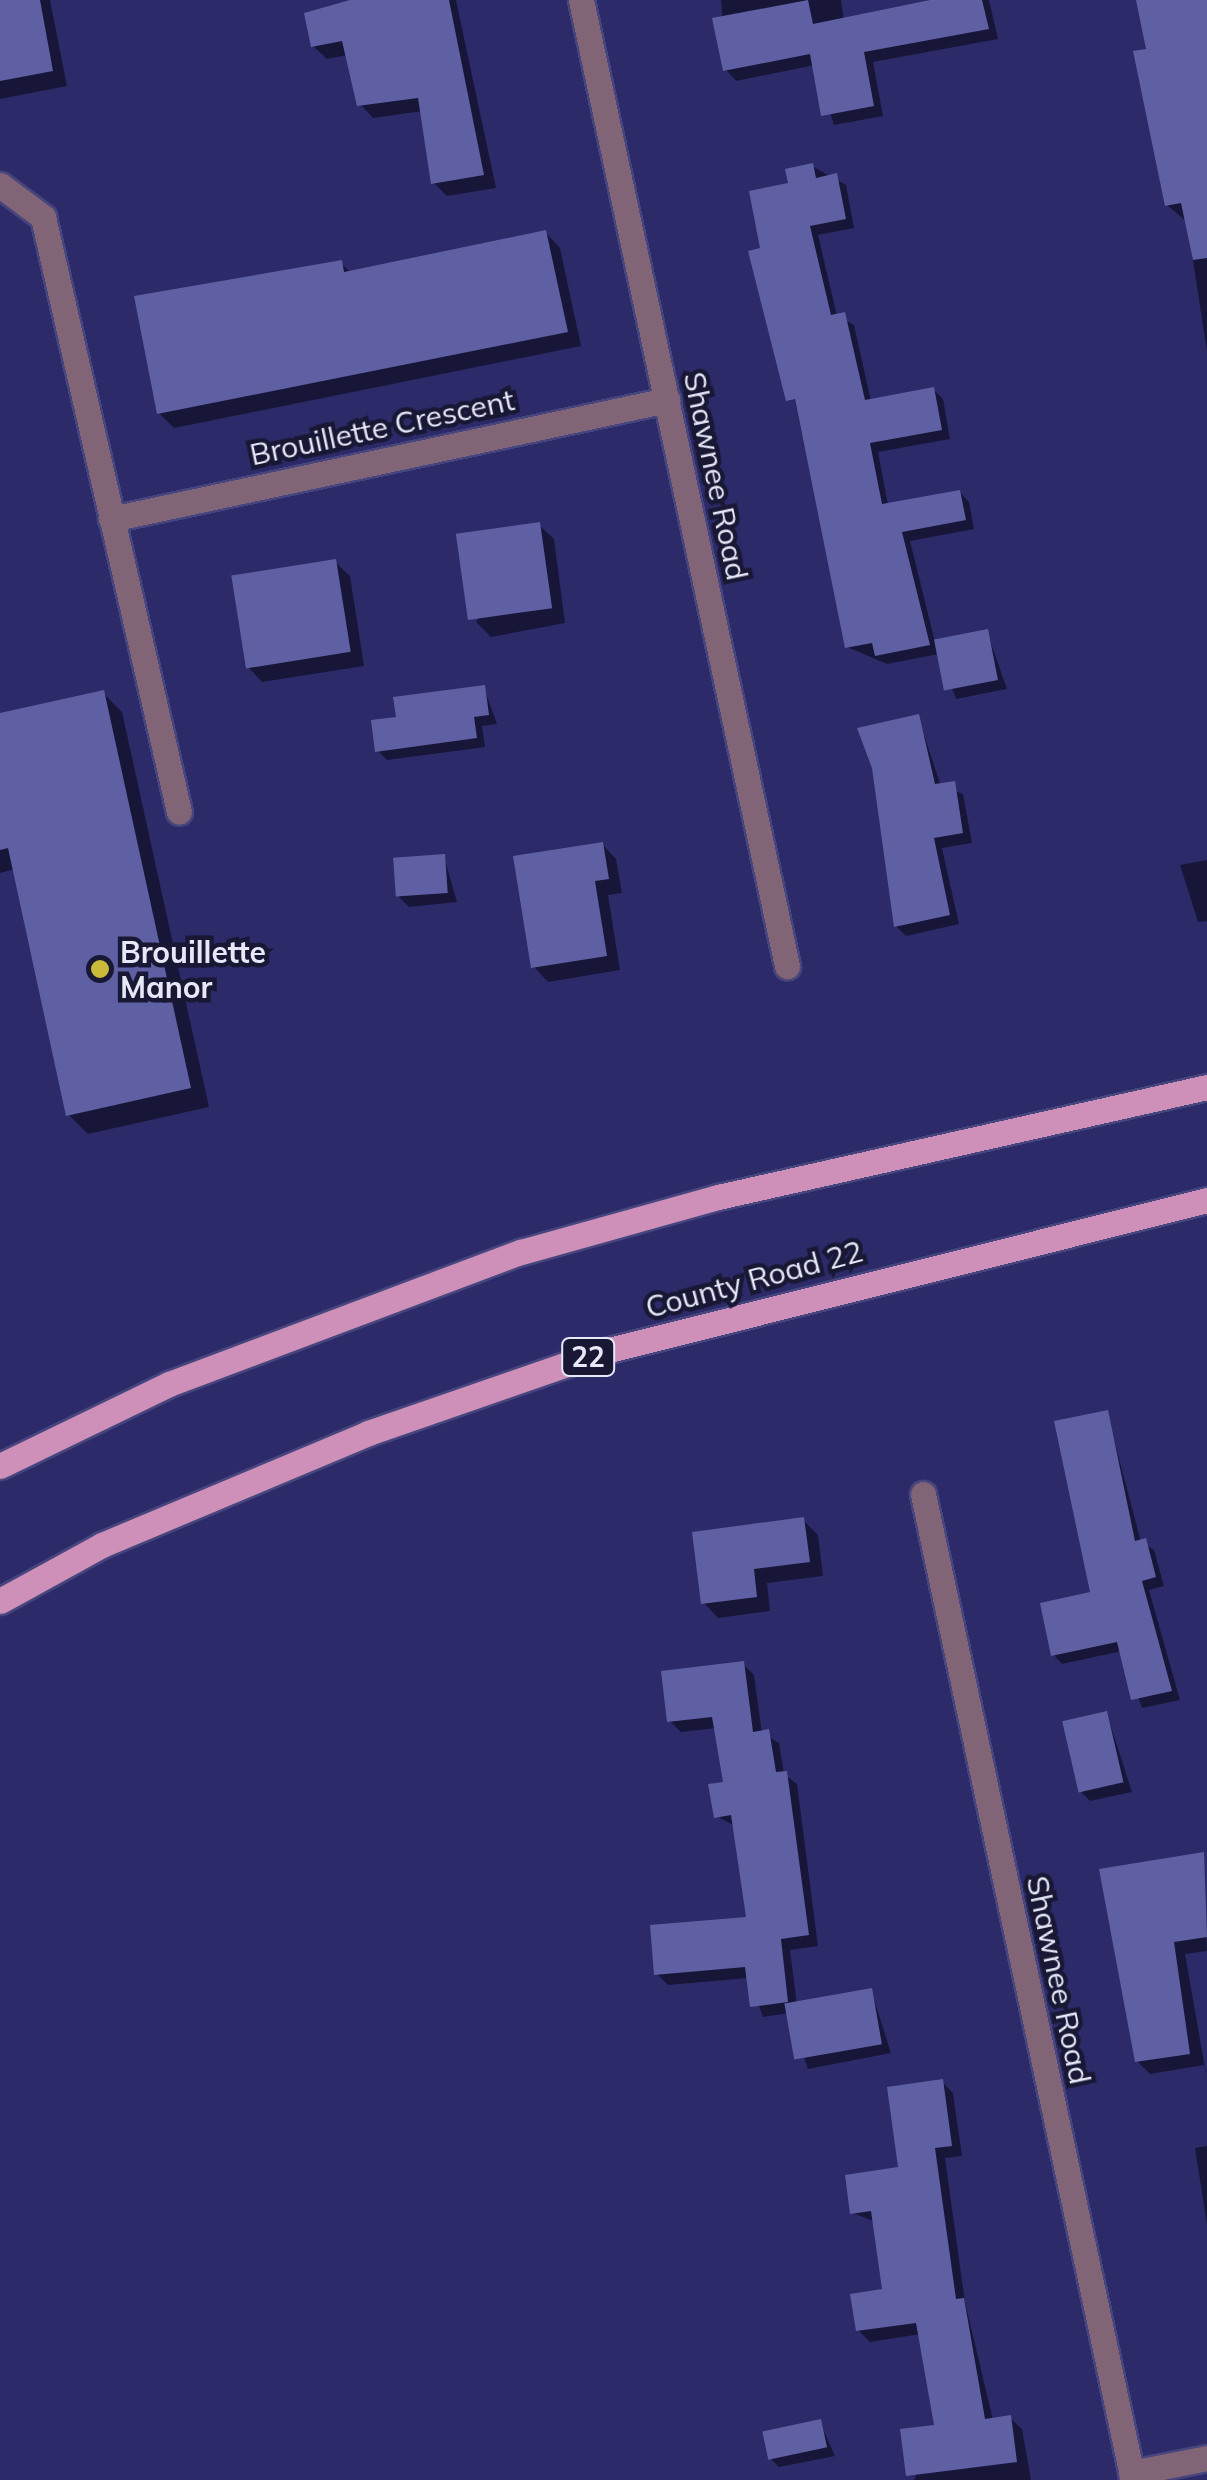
<!DOCTYPE html>
<html>
<head>
<meta charset="utf-8">
<style>
	body { margin:0 }
	#map { position:relative; width:1207px; height:2480px; overflow:hidden; background:#2d2a6a; font-family:Mulish,sans-serif }
	div>[style] { position:absolute }
	[style*='--x'] { left:calc(var(--x)*1px); top:calc(var(--y)*1px); width:calc(var(--w)*1px); rotate:calc(var(--a)*1deg) }
	.shadow>* { inset:0; background:#0007 }
	.building>* { inset:0; background:#5f60a4; transform-origin:0 0 }
	.roads { filter:drop-shadow(2px 0 #47457e) drop-shadow(-2px 0 #47457e) drop-shadow(0 2px #47457e) drop-shadow(0 -2px #47457e) }
	.minor>* { height:25px; margin:-12.5px; padding:0 12.5px; transform-origin:12.5px; border-radius:12.5px; background:#826477 }
	.primary>* { height:25px; margin:-12.5px; padding:0 12.5px; transform-origin:12.5px; border-radius:12.5px; background:#ce90b8 }
	.dots>* { width:28px; height:28px; translate:-50% -50%; box-sizing:border-box; border:5px solid #181835; border-radius:50% }
	span { translate:-50% -50%; white-space:nowrap; text-align:center; line-height:1.15; -webkit-text-stroke:9px #181835; paint-order:stroke }
	.shield-label span { padding:2px 8px; background:#181835; border:2px solid; border-radius:8px; -webkit-text-stroke-width:0 }
	.shield-label { font-size:28px; color:#e6e8f8; font-weight:700 }
	.street-label { font-size:30px; color:#e6e8f8 }
	.poi-label { font-size:30px; color:#e6e8f8; font-weight:700 }
	.left { translate:0 -50%; text-align:left }
</style>
</head>
<body>
<div id="map">
	<div class="shadow">
		<i style="clip-path:polygon(0 0,50px 0,67px 86px,0 99px)"></i>
		<i style="clip-path:polygon(353px 0,456px 0,496px 188px,447px 196px,434px 183px,423px 111px,373px 118px,360px 104px,348px 55px,327px 59px,313px 46px)"></i>
		<i style="clip-path:polygon(721px 0,841px 0,844px 20px,932px 0,989px 0,998px 39px,873px 62px,883px 116px,834px 125px,815px 65px,736px 81px,726px 70px)"></i>
		<i style="clip-path:polygon(1139px 0,1207px 0,1207px 351px,1187px 222px,1167px 205px)"></i>
		<i style="clip-path:polygon(812px 166px,846px 185px,854px 228px,818px 235px,837px 316px,854px 325px,871px 401px,933px 389px,943px 399px,950px 439px,878px 452px,888px 505px,960px 492px,969px 502px,974px 529px,910px 541px,935px 642px,987px 632px,1007px 689px,956px 699px,939px 654px,887px 664px,847px 647px,763px 250px,791px 185px)"></i>
		<i style="clip-path:polygon(546px 233px,560px 248px,581px 346px,174px 428px,159px 413px,341px 263px,351px 273px)"></i>
		<i style="clip-path:polygon(539px 525px,554px 539px,565px 623px,491px 637px,476px 622px)"></i>
		<i style="clip-path:polygon(335px 562px,350px 576px,364px 666px,262px 682px,248px 667px)"></i>
		<i style="clip-path:polygon(484px 688px,497px 724px,482px 726px,485px 747px,387px 760px,378px 751px,399px 719px)"></i>
		<i style="clip-path:polygon(103px 693px,122px 712px,209px 1107px,88px 1134px,69px 1115px,15px 869px,0 873px,0 715px)"></i>
		<i style="clip-path:polygon(918px 717px,941px 786px,963px 794px,972px 843px,942px 848px,959px 924px,906px 936px,896px 926px)"></i>
		<i style="clip-path:polygon(602px 844px,616px 859px,622px 893px,608px 895px,620px 970px,548px 982px,534px 967px)"></i>
		<i style="clip-path:polygon(444px 857px,457px 902px,409px 907px,399px 897px)"></i>
		<i style="clip-path:polygon(1207px 860px,1207px 921px,1198px 922px,1180px 865px)"></i>
		<i style="clip-path:polygon(1107px 1413px,1141px 1542px,1154px 1550px,1164px 1586px,1149px 1590px,1180px 1700px,1142px 1708px,1122px 1651px,1062px 1664px,1053px 1654px,1092px 1594px)"></i>
		<i style="clip-path:polygon(803px 1520px,818px 1535px,823px 1576px,767px 1583px,770px 1611px,718px 1618px,704px 1603px)"></i>
		<i style="clip-path:polygon(743px 1664px,754px 1675px,762px 1733px,779px 1743px,784px 1774px,797px 1784px,818px 1946px,790px 1950px,797px 2005px,871px 1990px,891px 2053px,808px 2069px,789px 2013px,763px 2017px,749px 1978px,668px 1985px,657px 1974px,749px 1919px,735px 1826px,716px 1816px,726px 1785px,716px 1728px,681px 1732px,670px 1721px)"></i>
		<i style="clip-path:polygon(1107px 1714px,1132px 1792px,1090px 1801px,1081px 1792px)"></i>
		<i style="clip-path:polygon(1203px 1854px,1207px 1951px,1185px 1954px,1207px 2079px,1204px 2065px,1150px 2074px,1137px 2061px,1102px 1871px)"></i>
		<i style="clip-path:polygon(942px 2082px,953px 2093px,962px 2156px,945px 2158px,965px 2302px,993px 2420px,1010px 2418px,1022px 2429px,1031px 2480px,914px 2480px,937px 2427px,921px 2334px,870px 2342px,858px 2330px,885px 2292px,876px 2222px,853px 2213px,901px 2170px)"></i>
		<i style="clip-path:polygon(1207px 2146px,1207px 2225px,1195px 2148px)"></i>
		<i style="clip-path:polygon(820px 2422px,835px 2456px,779px 2467px,770px 2458px)"></i>
	</div>
	<div class="building">
		<i style="clip-path:polygon(0 0,40px 0,53px 71px,0 81px)"></i>
		<i style="clip-path:polygon(350px 0,449px 0,484px 175px,431px 184px,418px 98px,357px 106px,342px 41px,311px 47px,304px 13px)"></i>
		<i style="clip-path:polygon(808px 0,813px 24px,930px 0,982px 0,989px 29px,864px 52px,874px 106px,821px 116px,810px 54px,723px 71px,712px 18px)"></i>
		<i style="clip-path:polygon(1136px 0,1207px 0,1207px 258px,1193px 260px,1181px 203px,1165px 206px,1133px 51px,1146px 49px)"></i>
		<i style="clip-path:polygon(813px 163px,816px 178px,837px 173px,846px 219px,810px 226px,831px 315px,845px 312px,865px 400px,934px 387px,942px 430px,870px 443px,882px 504px,960px 490px,966px 520px,902px 532px,930px 645px,875px 656px,872px 643px,845px 648px,795px 399px,786px 401px,748px 251px,760px 248px,749px 191px,788px 183px,785px 169px)"></i>
		<i style="clip-path:polygon(546px 230px,568px 332px,157px 414px,134px 296px,342px 260px,344px 272px)"></i>
		<i style="left:540px;top:522px;width:87px;height:85px;rotate:82deg"></i>
		<i style="left:336px;top:559px;width:94px;height:106px;rotate:81deg"></i>
		<i style="left:988px;top:629px;width:52px;height:55px;rotate:79deg"></i>
		<i style="clip-path:polygon(485px 685px,489px 715px,474px 717px,477px 738px,375px 752px,371px 720px,396px 717px,393px 697px)"></i>
		<i style="clip-path:polygon(104px 690px,191px 1088px,66px 1116px,8px 848px,0 850px,0 713px)"></i>
		<i style="clip-path:polygon(919px 714px,935px 784px,955px 781px,963px 833px,934px 838px,950px 915px,894px 927px,872px 768px,857px 728px)"></i>
		<i style="clip-path:polygon(603px 842px,609px 879px,595px 881px,607px 956px,531px 968px,513px 856px)"></i>
		<i style="left:445px;top:854px;width:39px;height:52px;rotate:86deg"></i>
		<i style="clip-path:polygon(1108px 1410px,1135px 1541px,1146px 1538px,1156px 1577px,1142px 1581px,1172px 1691px,1131px 1700px,1117px 1642px,1051px 1656px,1040px 1603px,1090px 1592px,1054px 1421px)"></i>
		<i style="clip-path:polygon(804px 1517px,810px 1562px,754px 1569px,757px 1597px,701px 1604px,692px 1532px)"></i>
		<i style="clip-path:polygon(744px 1661px,753px 1732px,769px 1729px,776px 1772px,787px 1771px,809px 1935px,781px 1939px,788px 2002px,750px 2007px,745px 1967px,654px 1975px,650px 1925px,746px 1917px,731px 1815px,714px 1818px,708px 1784px,723px 1782px,712px 1717px,667px 1722px,661px 1671px)"></i>
		<i style="left:1107px;top:1711px;width:73px;height:46px;rotate:77deg"></i>
		<i style="clip-path:polygon(1204px 1852px,1207px 1937px,1174px 1942px,1190px 2054px,1135px 2062px,1099px 1869px)"></i>
		<i style="left:872px;top:1988px;width:57px;height:89px;rotate:80deg"></i>
		<i style="clip-path:polygon(943px 2079px,952px 2146px,935px 2148px,956px 2299px,964px 2298px,985px 2419px,1011px 2415px,1017px 2462px,906px 2476px,900px 2429px,934px 2425px,916px 2323px,856px 2331px,850px 2294px,882px 2289px,871px 2211px,850px 2214px,845px 2175px,898px 2167px,887px 2087px)"></i>
		<i style="left:821px;top:2419px;width:29px;height:60px;rotate:78deg"></i>
	</div>
	<div class="roads">
		<div class="minor">
			<i style="--x:581;--y:0;--w:988;--a:77.96"></i>
			<i style="--x:0;--y:185;--w:54;--a:36.7"></i>
			<i style="--x:43;--y:217;--w:610;--a:77.12"></i>
			<i style="--x:111;--y:519;--w:569;--a:-12.08"></i>
			<i style="--x:923;--y:1494;--w:1008;--a:77.98"></i>
			<i style="--x:1131;--y:2473;--w:77;--a:-11.2"></i>
		</div>
		<div class="primary">
			<i style="--x:0;--y:1466;--w:188;--a:-25.9"></i>
			<i style="--x:169;--y:1384;--w:376;--a:-20.6"></i>
			<i style="--x:521;--y:1252;--w:205;--a:-15.6"></i>
			<i style="--x:718;--y:1197;--w:501;--a:-12.68"></i>
			<i style="--x:0;--y:1601;--w:116;--a:-28.8"></i>
			<i style="--x:102;--y:1545;--w:289;--a:-22.8"></i>
			<i style="--x:368;--y:1433;--w:251;--a:-19.1"></i>
			<i style="--x:605;--y:1351;--w:621;--a:-14.08"></i>
		</div>
	</div>
	<div class="dots">
		<i style="left:100px;top:969px;background:#cbba39"></i>
	</div>
	<div class="shield-label">
		<span style="left:588px;top:1357px">22</span>
	</div>
	<div class="street-label">
		<span style="left:382px;top:427px;rotate:-12deg">Brouillette Crescent</span>
		<span style="left:716px;top:476px;rotate:78deg">Shawnee Road</span>
		<span style="left:754px;top:1279px;rotate:-15deg">County Road 22</span>
		<span style="left:1059px;top:1980px;rotate:78deg">Shawnee Road</span>
	</div>
	<div class="poi-label">
		<span class="left" style="left:120px;top:969px">Brouillette<br>Manor</span>
	</div>
</div>
</body>
</html>
